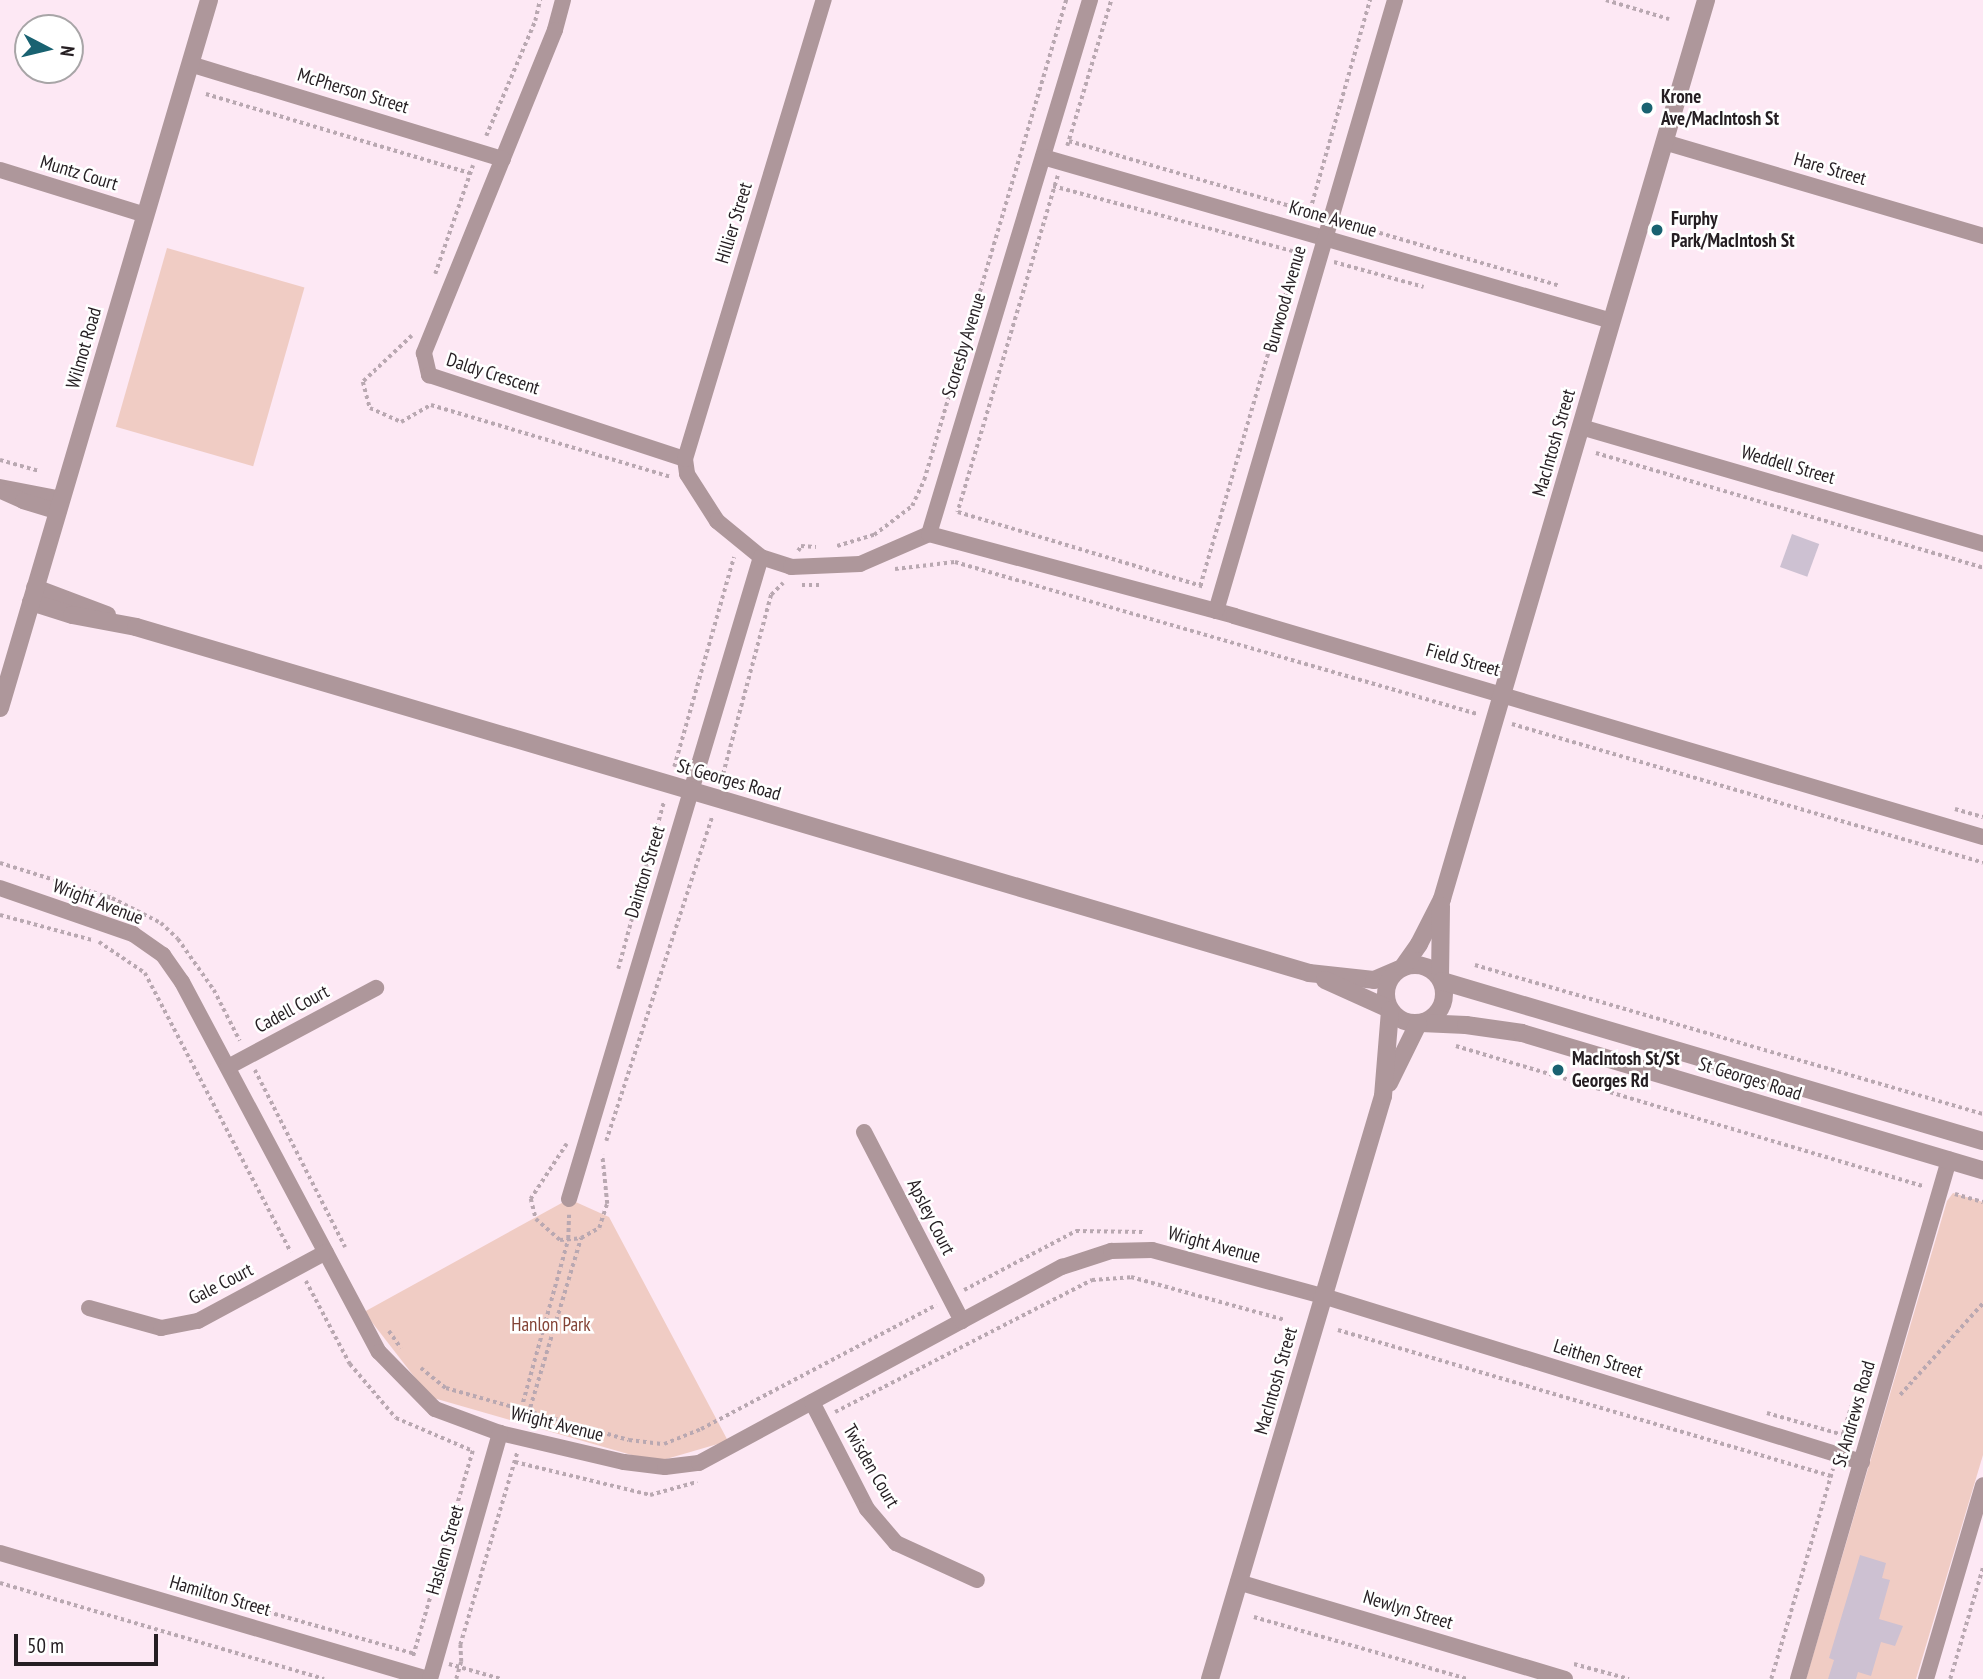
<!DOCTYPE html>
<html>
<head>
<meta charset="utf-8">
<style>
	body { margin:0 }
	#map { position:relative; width:1983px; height:1679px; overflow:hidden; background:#fde8f4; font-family:"PT Sans Narrow",sans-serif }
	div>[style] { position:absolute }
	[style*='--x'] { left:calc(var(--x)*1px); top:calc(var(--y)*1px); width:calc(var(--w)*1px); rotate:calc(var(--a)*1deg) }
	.green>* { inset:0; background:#f0ccc4; transform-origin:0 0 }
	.building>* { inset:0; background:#cdc1d2; transform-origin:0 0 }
	.path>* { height:3.5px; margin-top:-1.75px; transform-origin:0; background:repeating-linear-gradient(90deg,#b9a8b1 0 3.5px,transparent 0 7px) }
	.minor>* { height:16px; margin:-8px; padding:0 8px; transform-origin:8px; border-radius:8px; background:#ae979b }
	.tertiary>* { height:18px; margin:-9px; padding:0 9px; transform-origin:9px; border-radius:9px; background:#ae979b }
	.tertiary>.ring { margin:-9px; padding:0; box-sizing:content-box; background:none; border:18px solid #ae979b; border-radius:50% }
	.dots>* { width:19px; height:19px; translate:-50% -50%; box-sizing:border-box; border:4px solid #fff; border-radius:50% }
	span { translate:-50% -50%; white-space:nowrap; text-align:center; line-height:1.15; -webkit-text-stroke:5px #fff; paint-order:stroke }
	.street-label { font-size:19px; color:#251e22 }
	.poi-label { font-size:19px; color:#251e22; font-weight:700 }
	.left { translate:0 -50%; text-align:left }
	.park-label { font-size:19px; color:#834336 }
	.north { position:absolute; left:14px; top:14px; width:70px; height:70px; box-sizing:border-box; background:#fff; border:2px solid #a8a5a7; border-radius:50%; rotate:97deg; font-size:19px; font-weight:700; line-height:28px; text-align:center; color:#251e22 }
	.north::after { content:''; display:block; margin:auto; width:24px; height:32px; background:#196271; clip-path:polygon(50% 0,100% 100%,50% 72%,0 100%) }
	.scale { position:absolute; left:14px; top:1634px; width:144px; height:32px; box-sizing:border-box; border:4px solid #251e22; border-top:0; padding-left:9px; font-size:21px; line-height:24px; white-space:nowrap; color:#251e22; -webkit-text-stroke:5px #fff; paint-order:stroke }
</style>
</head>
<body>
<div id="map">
	<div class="green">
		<i style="left:167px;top:248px;width:143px;height:186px;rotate:16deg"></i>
		<i style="clip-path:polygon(1953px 1193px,1983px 1202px,1983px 1455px,1916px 1679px,1806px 1679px,1947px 1201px)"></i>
		<i style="clip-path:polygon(569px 1199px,609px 1217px,728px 1441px,656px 1462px,430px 1397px,364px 1312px)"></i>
	</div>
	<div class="building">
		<i style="left:1792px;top:534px;width:29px;height:35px;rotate:20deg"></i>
		<i style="clip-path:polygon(1860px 1555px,1886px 1563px,1882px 1578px,1890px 1580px,1879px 1619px,1903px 1626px,1895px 1646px,1881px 1642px,1871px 1676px,1858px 1672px,1856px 1679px,1828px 1679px,1834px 1660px,1829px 1658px)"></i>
	</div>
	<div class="path">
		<i style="--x:1606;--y:0;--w:66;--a:16.8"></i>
		<i style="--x:206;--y:94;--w:275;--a:16.7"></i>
		<i style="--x:486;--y:136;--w:125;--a:-66.9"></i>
		<i style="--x:535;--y:21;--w:22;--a:-77"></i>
		<i style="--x:1069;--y:141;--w:252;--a:16.4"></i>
		<i style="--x:1067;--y:146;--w:152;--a:-73.2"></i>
		<i style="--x:1058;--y:176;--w:351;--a:106.6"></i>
		<i style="--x:958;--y:512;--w:258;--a:16.9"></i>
		<i style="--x:1053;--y:186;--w:255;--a:15.2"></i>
		<i style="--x:1308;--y:217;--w:226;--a:-74.1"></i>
		<i style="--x:1346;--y:223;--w:223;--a:16.4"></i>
		<i style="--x:1334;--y:262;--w:93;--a:15.5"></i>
		<i style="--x:435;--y:274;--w:115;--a:-70.8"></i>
		<i style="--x:412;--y:336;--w:67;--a:136.8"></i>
		<i style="--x:363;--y:382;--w:27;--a:75"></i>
		<i style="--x:370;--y:408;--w:34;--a:24"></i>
		<i style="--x:401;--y:422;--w:34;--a:-30"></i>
		<i style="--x:431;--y:405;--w:251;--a:16.7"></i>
		<i style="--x:1596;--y:453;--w:404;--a:16.5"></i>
		<i style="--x:0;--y:460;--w:41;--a:15.8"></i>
		<i style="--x:837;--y:546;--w:39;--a:-17"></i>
		<i style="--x:874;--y:535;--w:48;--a:-37.3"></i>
		<i style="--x:912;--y:506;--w:29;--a:-65"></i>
		<i style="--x:924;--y:480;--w:501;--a:-73.52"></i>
		<i style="--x:798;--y:551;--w:6;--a:-59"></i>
		<i style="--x:801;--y:546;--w:15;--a:4"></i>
		<i style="--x:895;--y:569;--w:60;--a:-6.7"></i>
		<i style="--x:955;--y:562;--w:544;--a:16.23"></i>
		<i style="--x:802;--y:585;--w:17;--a:0"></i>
		<i style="--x:1200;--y:586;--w:353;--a:-73.7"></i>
		<i style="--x:1512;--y:724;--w:491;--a:16.4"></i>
		<i style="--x:674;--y:767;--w:218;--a:-74.1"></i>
		<i style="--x:721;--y:781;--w:193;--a:-75"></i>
		<i style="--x:771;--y:595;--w:17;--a:-45"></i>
		<i style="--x:1955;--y:809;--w:29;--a:16"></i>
		<i style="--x:0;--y:863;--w:117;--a:17.4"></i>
		<i style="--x:112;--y:898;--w:55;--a:27"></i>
		<i style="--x:161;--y:923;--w:23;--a:43"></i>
		<i style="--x:178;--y:939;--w:62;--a:54.8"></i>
		<i style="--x:214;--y:990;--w:57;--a:63"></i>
		<i style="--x:0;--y:915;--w:95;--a:15.2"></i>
		<i style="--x:99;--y:942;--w:55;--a:34"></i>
		<i style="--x:145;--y:973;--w:315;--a:62.4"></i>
		<i style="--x:1475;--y:965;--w:529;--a:16.35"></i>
		<i style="--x:618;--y:969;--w:174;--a:-74.7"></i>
		<i style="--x:1456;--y:1046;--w:488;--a:16.7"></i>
		<i style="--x:255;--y:1070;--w:199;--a:63"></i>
		<i style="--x:606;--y:1141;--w:342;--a:-71.9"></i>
		<i style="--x:567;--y:1144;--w:66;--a:123.2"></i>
		<i style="--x:531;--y:1199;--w:21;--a:76"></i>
		<i style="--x:536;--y:1219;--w:32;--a:41"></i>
		<i style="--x:560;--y:1240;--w:21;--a:-5"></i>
		<i style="--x:1955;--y:1194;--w:29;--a:16"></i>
		<i style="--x:306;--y:1281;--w:94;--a:62.1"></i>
		<i style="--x:350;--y:1364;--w:71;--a:49.6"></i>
		<i style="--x:396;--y:1418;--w:84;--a:23.2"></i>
		<i style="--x:473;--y:1451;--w:216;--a:106.2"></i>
		<i style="--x:964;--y:1290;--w:127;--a:-27.8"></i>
		<i style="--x:1076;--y:1231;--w:68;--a:0.8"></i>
		<i style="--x:1338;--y:1330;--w:514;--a:16.5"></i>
		<i style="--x:389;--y:1331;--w:21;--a:55"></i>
		<i style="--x:421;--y:1368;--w:32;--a:39"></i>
		<i style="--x:446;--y:1388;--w:190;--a:15.9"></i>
		<i style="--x:629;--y:1440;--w:35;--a:7"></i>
		<i style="--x:664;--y:1444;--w:40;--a:-22"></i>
		<i style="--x:701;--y:1429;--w:266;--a:-27.8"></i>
		<i style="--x:1900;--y:1395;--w:124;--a:-47.9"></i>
		<i style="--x:835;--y:1412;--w:289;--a:-27.2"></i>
		<i style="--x:1092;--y:1280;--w:39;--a:-4"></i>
		<i style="--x:1131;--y:1277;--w:160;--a:15.6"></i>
		<i style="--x:1767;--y:1413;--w:79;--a:16.1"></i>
		<i style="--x:513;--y:1418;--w:12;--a:-48"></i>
		<i style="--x:521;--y:1409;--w:176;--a:-74.5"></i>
		<i style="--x:568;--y:1239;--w:24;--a:-88"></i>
		<i style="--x:526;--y:1421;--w:191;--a:-73.3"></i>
		<i style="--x:581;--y:1238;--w:21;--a:-29"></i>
		<i style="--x:599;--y:1228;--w:25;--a:-72"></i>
		<i style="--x:607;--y:1204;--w:49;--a:-95.8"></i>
		<i style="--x:1843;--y:1434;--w:29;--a:-74"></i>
		<i style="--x:515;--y:1462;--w:139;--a:13.7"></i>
		<i style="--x:650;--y:1495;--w:49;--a:-15.5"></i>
		<i style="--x:0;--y:1583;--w:338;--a:16.5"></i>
		<i style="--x:261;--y:1610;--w:160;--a:15.9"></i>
		<i style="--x:1254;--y:1617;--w:222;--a:16.2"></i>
		<i style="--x:449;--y:1664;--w:54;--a:16.1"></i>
		<i style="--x:1574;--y:1664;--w:57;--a:15.3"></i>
		<i style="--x:456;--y:1679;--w:18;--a:-74"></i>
		<i style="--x:461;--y:1662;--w:17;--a:-93"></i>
		<i style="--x:460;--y:1645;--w:201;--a:-73.5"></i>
		<i style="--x:1771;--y:1679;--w:219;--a:-73.6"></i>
		<i style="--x:1950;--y:1679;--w:117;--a:-73.6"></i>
	</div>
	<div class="minor">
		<i style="--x:563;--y:0;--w:31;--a:105"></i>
		<i style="--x:555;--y:30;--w:349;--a:112.1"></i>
		<i style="--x:424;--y:353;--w:23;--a:77"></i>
		<i style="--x:429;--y:375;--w:269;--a:18.2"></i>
		<i style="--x:685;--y:459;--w:15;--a:82"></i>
		<i style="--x:687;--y:474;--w:56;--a:57.4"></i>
		<i style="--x:717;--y:521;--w:57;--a:39.3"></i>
		<i style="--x:761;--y:557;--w:32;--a:18"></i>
		<i style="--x:791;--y:567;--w:69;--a:-2.5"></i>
		<i style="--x:860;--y:564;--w:75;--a:-23.5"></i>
		<i style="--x:929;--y:534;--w:558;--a:-73.22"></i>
		<i style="--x:190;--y:64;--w:327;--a:16.9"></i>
		<i style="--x:1664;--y:142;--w:333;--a:16.4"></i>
		<i style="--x:1043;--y:157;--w:592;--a:16.08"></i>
		<i style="--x:0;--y:170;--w:152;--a:17.2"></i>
		<i style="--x:1581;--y:427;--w:419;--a:16.2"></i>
		<i style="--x:685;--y:459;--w:480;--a:-73.2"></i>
		<i style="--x:0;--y:487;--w:62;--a:11.1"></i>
		<i style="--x:1;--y:491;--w:24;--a:24"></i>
		<i style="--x:23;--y:501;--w:37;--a:17"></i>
		<i style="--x:929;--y:534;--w:316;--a:15"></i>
		<i style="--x:1234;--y:616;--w:781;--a:16.44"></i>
		<i style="--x:1216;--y:611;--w:637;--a:-73.67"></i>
		<i style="--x:0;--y:888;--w:141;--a:19.1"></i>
		<i style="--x:133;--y:934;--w:37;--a:35"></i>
		<i style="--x:163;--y:955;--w:33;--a:55"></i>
		<i style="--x:182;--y:982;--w:419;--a:62"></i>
		<i style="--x:379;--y:1352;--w:80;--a:45.5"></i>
		<i style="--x:435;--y:1409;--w:69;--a:20.3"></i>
		<i style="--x:500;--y:1433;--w:127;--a:13.2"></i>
		<i style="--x:624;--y:1462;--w:41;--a:7"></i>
		<i style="--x:665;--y:1467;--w:34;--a:-7"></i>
		<i style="--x:699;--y:1463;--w:413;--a:-28.4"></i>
		<i style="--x:1062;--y:1267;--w:52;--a:-18.1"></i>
		<i style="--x:1111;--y:1251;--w:41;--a:-1.4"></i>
		<i style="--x:1152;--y:1250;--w:177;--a:15.1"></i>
		<i style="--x:1323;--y:1296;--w:564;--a:17.12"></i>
		<i style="--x:228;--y:1067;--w:168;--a:-28.1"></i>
		<i style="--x:864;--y:1132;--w:213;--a:62.6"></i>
		<i style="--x:569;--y:1199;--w:670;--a:-73.35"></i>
		<i style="--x:89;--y:1308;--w:75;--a:15.5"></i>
		<i style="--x:161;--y:1328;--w:38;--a:-11"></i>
		<i style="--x:198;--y:1321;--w:145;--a:-28.3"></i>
		<i style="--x:812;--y:1402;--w:120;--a:62.8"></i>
		<i style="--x:867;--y:1509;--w:45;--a:49.5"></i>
		<i style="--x:896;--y:1543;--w:89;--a:24.6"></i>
		<i style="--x:0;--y:1553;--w:445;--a:16.4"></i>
		<i style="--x:1238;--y:1582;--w:341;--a:16.5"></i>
		<i style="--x:430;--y:1679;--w:256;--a:-74.1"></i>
		<i style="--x:1798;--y:1679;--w:541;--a:-73.78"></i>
		<i style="--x:1926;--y:1679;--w:202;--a:-73.6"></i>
	</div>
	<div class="tertiary">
		<i style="--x:35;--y:588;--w:77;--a:20.6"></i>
		<i style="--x:31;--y:602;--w:43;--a:17.6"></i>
		<i style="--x:72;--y:615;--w:65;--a:10.6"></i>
		<i style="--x:136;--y:627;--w:1223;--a:16.43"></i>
		<i style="--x:1309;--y:973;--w:65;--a:6.1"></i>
		<i style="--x:1374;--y:980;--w:26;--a:-23"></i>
		<i style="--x:0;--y:708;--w:738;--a:-73.55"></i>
		<i class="ring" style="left:1386px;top:965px;width:40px;height:40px"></i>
		<i style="--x:1403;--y:967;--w:28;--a:-55"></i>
		<i style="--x:1419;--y:944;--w:51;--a:-62.9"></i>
		<i style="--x:1442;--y:899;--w:937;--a:-73.63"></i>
		<i style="--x:1440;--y:978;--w:72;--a:-89.2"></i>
		<i style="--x:1325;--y:980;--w:70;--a:24.4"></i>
		<i style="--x:1442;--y:981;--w:564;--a:16.48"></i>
		<i style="--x:1421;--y:1023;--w:45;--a:2.5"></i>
		<i style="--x:1466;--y:1025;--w:57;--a:8.1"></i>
		<i style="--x:1522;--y:1033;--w:481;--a:16.6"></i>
		<i style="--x:1389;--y:1083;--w:66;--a:-63.8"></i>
		<i style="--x:1210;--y:1679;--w:608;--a:-73.47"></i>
		<i style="--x:1383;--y:1096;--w:86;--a:-85.3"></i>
	</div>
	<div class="dots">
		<i style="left:1647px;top:108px;background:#196271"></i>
		<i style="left:1657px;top:230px;background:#196271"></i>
		<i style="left:1558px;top:1070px;background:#196271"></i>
	</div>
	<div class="street-label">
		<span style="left:353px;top:91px;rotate:17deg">McPherson Street</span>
		<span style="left:1830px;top:169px;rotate:16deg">Hare Street</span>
		<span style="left:79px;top:173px;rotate:17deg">Muntz Court</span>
		<span style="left:1333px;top:219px;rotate:16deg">Krone Avenue</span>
		<span style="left:734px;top:223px;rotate:-73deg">Hillier Street</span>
		<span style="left:1285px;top:299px;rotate:-74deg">Burwood Avenue</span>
		<span style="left:964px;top:345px;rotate:-73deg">Scoresby Avenue</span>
		<span style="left:84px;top:348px;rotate:-74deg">Wilmot Road</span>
		<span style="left:493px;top:374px;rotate:18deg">Daldy Crescent</span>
		<span style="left:1554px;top:443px;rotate:-74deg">MacIntosh Street</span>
		<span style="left:1788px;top:465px;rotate:16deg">Weddell Street</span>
		<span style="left:1463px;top:660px;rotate:16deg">Field Street</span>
		<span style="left:729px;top:780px;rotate:16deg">St Georges Road</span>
		<span style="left:645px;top:872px;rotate:-73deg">Dainton Street</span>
		<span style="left:98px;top:902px;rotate:21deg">Wright Avenue</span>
		<span style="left:292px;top:1009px;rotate:-28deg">Cadell Court</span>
		<span style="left:1750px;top:1079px;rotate:17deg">St Georges Road</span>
		<span style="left:931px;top:1217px;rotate:63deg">Apsley Court</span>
		<span style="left:1214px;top:1245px;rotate:15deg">Wright Avenue</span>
		<span style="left:221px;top:1284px;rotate:-27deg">Gale Court</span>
		<span style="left:1598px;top:1359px;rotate:17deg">Leithen Street</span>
		<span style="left:1276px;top:1381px;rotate:-74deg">MacIntosh Street</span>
		<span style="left:1854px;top:1414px;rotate:-74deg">St Andrews Road</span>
		<span style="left:557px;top:1424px;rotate:14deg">Wright Avenue</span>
		<span style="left:871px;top:1466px;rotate:60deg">Twisden Court</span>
		<span style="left:445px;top:1550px;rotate:-74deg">Haslem Street</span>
		<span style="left:220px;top:1596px;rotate:16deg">Hamilton Street</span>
		<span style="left:1408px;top:1610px;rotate:17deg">Newlyn Street</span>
	</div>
	<div class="poi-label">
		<span class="left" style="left:1661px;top:108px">Krone<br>Ave/MacIntosh St</span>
		<span class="left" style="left:1671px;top:230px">Furphy<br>Park/MacIntosh St</span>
		<span class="left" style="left:1572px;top:1070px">MacIntosh St/St<br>Georges Rd</span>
	</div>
	<div class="park-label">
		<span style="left:551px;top:1325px">Hanlon Park</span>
	</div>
	<div class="north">N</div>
	<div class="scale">50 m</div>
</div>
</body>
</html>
